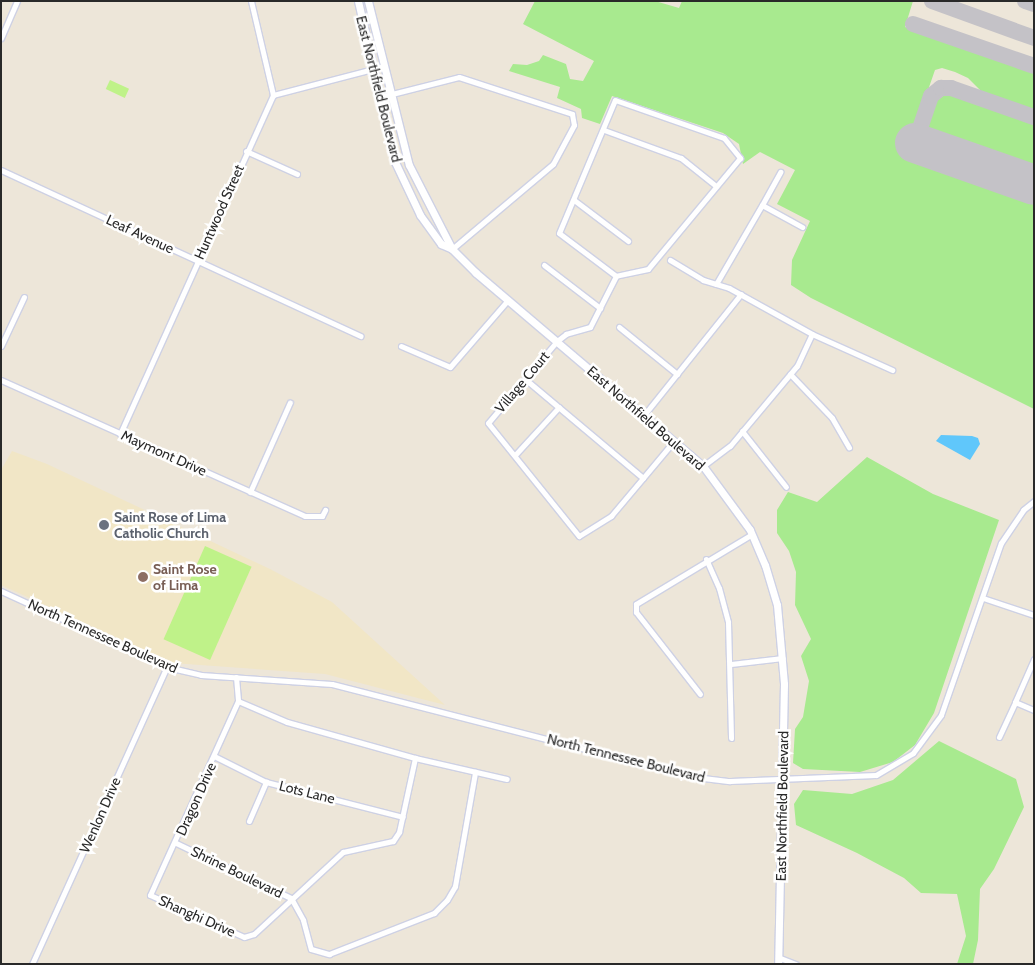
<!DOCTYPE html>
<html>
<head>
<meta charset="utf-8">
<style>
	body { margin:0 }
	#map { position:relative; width:1035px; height:965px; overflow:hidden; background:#ede6d9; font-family:Cabin,sans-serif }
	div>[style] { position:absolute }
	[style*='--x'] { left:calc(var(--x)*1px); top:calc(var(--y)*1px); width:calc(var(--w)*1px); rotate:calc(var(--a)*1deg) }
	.education>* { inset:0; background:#f1e6c6 }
	.green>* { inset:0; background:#a8ea8f }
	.pitch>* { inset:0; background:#bff289; transform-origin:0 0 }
	.water>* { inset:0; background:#60c7fb }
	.taxiway>* { height:16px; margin:-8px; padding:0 8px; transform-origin:8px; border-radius:8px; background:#c4c2c7 }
	.runway>* { height:40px; margin:-20px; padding:0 20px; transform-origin:20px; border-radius:20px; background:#c4c2c7 }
	.roads { filter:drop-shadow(1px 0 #ced1e4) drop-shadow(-1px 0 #ced1e4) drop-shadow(0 1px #ced1e4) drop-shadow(0 -1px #ced1e4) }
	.minor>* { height:5px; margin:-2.5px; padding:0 2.5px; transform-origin:2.5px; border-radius:2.5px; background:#fff }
	.secondary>* { height:7px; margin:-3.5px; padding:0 3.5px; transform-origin:3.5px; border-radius:3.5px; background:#fff }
	.dots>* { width:14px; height:14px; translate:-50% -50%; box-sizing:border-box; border:2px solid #fff; border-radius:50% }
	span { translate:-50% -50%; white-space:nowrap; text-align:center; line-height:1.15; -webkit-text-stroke:5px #fff; paint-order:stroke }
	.street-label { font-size:14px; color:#292929 }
	.worship-label { font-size:14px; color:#5b616d; font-weight:700 }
	.left { translate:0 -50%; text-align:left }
	.education-label { font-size:14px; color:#785e54; font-weight:700 }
	.frame { position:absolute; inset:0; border:2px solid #292929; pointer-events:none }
</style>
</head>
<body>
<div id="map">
	<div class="education">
		<i style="clip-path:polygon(12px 451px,47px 464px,270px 569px,332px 602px,445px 705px,325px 674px,172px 663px,1px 585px,1px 470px)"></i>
	</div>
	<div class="green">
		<i style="clip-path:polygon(535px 1px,655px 1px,679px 8px,682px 1px,913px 1px,905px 27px,1034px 73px,1034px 112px,985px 95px,968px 78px,955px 72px,942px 68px,935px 70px,905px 156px,1034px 201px,1034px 409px,811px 298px,791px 285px,792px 260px,810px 221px,777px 204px,795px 170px,760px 152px,743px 164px,739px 144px,723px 133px,612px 96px,600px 124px,582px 118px,581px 109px,557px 98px,560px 87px,509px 71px,513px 64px,527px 65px,539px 61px,543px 55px,566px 64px,570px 79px,583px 81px,594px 61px,523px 24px)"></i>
		<i style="clip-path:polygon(948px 93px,1034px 122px,1034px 172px,931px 136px,926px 125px,933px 102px)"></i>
		<i style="clip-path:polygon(867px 457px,933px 494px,999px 520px,934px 713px,915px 745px,893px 762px,860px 772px,803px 769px,793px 763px,795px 729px,803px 717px,809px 681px,801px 656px,811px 639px,795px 605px,796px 572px,789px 551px,777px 533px,777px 510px,788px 492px,817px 502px)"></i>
		<i style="clip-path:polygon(939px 741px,1016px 779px,1024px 807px,994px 869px,980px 889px,978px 940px,973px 964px,957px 964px,966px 936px,957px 894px,921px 893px,904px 878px,857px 853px,796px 825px,794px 804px,803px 790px,852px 794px,893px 780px)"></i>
	</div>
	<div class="pitch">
		<i style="left:110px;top:80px;width:21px;height:10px;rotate:25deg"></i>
		<i style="left:205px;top:546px;width:51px;height:102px;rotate:24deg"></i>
	</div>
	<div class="water">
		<i style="clip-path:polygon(941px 435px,972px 436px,978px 438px,980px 444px,970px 460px,936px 441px)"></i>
	</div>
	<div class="taxiway">
		<i style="--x:932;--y:1;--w:109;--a:19.9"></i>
		<i style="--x:1025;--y:1;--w:9;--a:18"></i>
		<i style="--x:913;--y:24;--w:128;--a:19.1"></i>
		<i style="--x:915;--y:143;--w:50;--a:-71.2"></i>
		<i style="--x:931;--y:96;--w:13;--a:-39"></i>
		<i style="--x:941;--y:88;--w:10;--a:0"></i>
		<i style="--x:951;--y:88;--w:88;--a:19.3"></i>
	</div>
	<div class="runway">
		<i style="--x:915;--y:143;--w:126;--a:19.4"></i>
	</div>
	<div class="roads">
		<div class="minor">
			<i style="--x:251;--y:1;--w:97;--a:76.8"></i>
			<i style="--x:1;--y:38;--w:40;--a:-66.6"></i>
			<i style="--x:380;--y:97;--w:81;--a:-14.2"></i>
			<i style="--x:459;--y:77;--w:119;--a:18.1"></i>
			<i style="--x:572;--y:114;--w:11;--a:80"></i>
			<i style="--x:574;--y:125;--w:44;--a:118.3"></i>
			<i style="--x:553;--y:164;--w:132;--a:139.9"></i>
			<i style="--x:604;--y:130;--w:82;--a:20"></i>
			<i style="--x:681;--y:158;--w:45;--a:38.7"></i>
			<i style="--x:246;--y:151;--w:56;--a:24.3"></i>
			<i style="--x:1;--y:170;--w:396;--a:24.8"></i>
			<i style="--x:574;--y:200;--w:68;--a:37.2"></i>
			<i style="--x:762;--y:205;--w:38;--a:-61"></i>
			<i style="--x:670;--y:260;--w:39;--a:31"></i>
			<i style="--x:703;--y:280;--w:27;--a:17"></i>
			<i style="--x:729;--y:288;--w:95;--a:29"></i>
			<i style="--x:812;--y:334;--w:88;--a:24.2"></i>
			<i style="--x:544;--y:265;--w:71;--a:37.5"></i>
			<i style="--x:616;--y:276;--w:71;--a:-143"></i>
			<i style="--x:559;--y:233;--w:144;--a:-67.2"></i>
			<i style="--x:615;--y:100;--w:115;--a:19.2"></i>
			<i style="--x:724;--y:138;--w:26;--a:51"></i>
			<i style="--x:740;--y:158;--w:144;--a:129.7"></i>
			<i style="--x:648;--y:269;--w:33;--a:168"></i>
			<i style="--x:616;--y:276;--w:57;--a:117"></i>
			<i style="--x:590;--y:327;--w:25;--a:164"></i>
			<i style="--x:566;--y:334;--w:11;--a:142"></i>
			<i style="--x:557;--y:341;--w:107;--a:130.1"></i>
			<i style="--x:488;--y:423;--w:145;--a:51.2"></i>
			<i style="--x:579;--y:536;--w:38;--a:-32"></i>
			<i style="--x:611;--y:516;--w:50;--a:-49.9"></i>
			<i style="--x:716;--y:284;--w:91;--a:-59.8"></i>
			<i style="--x:762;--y:205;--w:46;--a:28.8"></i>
			<i style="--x:619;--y:327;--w:75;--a:39"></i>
			<i style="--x:1;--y:346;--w:54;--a:-64.9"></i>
			<i style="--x:401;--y:346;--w:53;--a:23.2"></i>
			<i style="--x:450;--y:367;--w:89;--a:-49.1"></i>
			<i style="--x:790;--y:374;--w:61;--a:46.3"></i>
			<i style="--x:832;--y:418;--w:34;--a:60"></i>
			<i style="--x:525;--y:379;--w:154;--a:40"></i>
			<i style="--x:643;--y:478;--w:48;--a:-50"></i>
			<i style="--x:1;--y:380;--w:333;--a:24.1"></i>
			<i style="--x:305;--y:516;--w:17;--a:0"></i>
			<i style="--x:322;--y:516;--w:7;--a:-63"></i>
			<i style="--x:644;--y:415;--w:155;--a:-51.3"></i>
			<i style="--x:742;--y:431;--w:71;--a:51.8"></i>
			<i style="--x:120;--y:434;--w:372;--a:-65.7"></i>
			<i style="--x:273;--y:95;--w:115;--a:-14.6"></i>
			<i style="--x:515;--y:455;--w:65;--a:-47.5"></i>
			<i style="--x:703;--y:466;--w:34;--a:-37"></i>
			<i style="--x:730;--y:446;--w:104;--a:-50.1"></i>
			<i style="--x:797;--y:366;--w:35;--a:-65"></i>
			<i style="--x:250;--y:492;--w:98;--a:-66"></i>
			<i style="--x:706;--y:559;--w:32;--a:66"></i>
			<i style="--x:719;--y:588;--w:35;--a:75"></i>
			<i style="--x:728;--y:622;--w:116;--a:88.5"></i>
			<i style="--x:1;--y:591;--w:183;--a:24.6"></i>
			<i style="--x:167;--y:667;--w:35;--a:13"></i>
			<i style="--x:201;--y:675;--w:131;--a:3.9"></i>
			<i style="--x:332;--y:684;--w:375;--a:14.4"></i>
			<i style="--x:695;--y:777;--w:35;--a:7"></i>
			<i style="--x:730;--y:781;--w:146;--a:-2.4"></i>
			<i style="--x:876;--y:775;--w:43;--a:-30.7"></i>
			<i style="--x:913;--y:753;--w:47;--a:-53.6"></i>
			<i style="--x:941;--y:715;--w:182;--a:-70.8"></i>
			<i style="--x:1001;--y:543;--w:40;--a:-56"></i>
			<i style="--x:1023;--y:510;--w:14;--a:-39"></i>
			<i style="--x:983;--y:598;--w:54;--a:18.4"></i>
			<i style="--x:1034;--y:659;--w:47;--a:113.8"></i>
			<i style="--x:1015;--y:702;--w:21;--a:23"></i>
			<i style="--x:731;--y:664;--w:52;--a:-6.6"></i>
			<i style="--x:236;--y:677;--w:24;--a:85"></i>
			<i style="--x:238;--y:701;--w:53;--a:23.2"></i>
			<i style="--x:287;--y:722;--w:133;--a:15.7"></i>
			<i style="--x:415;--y:758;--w:94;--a:12.9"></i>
			<i style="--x:700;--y:694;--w:104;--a:-128"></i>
			<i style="--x:636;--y:612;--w:8;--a:-90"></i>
			<i style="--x:636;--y:604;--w:135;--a:-31.1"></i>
			<i style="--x:238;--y:701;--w:213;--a:114.4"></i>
			<i style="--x:150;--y:895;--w:103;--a:24.1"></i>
			<i style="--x:244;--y:937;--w:10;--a:-17"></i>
			<i style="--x:254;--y:934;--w:121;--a:-42.7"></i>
			<i style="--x:343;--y:852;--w:51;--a:-12.4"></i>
			<i style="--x:393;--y:841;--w:11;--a:-56"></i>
			<i style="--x:399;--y:832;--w:76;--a:-77.8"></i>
			<i style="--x:999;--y:737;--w:38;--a:-65"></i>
			<i style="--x:214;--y:756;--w:58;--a:26.6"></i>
			<i style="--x:266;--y:782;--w:141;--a:14.3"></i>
			<i style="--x:249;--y:821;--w:43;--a:-66.4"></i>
			<i style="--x:176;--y:843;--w:127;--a:25.6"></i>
			<i style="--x:291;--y:898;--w:25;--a:61"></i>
			<i style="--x:303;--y:920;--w:30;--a:75"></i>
			<i style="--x:311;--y:949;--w:19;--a:16"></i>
			<i style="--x:329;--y:954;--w:113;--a:-21.3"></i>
			<i style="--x:434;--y:913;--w:18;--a:-45"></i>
			<i style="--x:447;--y:900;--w:16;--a:-60"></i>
			<i style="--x:455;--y:886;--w:116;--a:-80"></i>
			<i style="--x:780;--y:958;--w:17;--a:21"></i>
			<i style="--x:32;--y:964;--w:326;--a:-65.6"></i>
		</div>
		<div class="secondary">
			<i style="--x:358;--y:1;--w:165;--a:77.1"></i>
			<i style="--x:395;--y:162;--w:59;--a:64.7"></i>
			<i style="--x:420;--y:215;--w:36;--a:54"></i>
			<i style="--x:441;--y:244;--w:12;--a:24"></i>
			<i style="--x:452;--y:249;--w:34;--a:45"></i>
			<i style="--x:476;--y:273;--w:298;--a:40.4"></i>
			<i style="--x:703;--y:466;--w:79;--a:53.7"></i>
			<i style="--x:750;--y:530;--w:38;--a:67"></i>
			<i style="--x:765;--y:565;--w:42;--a:73.3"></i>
			<i style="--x:777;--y:605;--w:79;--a:84.9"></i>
			<i style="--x:784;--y:684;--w:280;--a:91.2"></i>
			<i style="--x:368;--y:1;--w:169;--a:76"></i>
			<i style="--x:409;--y:165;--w:94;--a:62.9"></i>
		</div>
	</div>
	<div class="dots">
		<i style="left:104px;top:525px;background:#6b7280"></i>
		<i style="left:143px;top:577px;background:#8d6e63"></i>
	</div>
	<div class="street-label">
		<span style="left:379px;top:89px;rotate:76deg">East Northfield Boulevard</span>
		<span style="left:219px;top:212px;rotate:-66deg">Huntwood Street</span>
		<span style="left:140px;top:234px;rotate:25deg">Leaf Avenue</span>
		<span style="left:522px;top:382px;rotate:-50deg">Village Court</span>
		<span style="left:646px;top:418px;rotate:41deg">East Northfield Boulevard</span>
		<span style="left:164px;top:453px;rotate:24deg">Maymont Drive</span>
		<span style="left:103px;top:636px;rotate:24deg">North Tennessee Boulevard</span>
		<span style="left:626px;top:758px;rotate:14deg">North Tennessee Boulevard</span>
		<span style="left:307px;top:792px;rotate:14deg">Lots Lane</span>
		<span style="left:196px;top:799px;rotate:-66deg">Dragon Drive</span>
		<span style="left:782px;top:806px;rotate:-89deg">East Northfield Boulevard</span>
		<span style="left:100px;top:815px;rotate:-66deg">Wenlon Drive</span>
		<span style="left:237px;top:872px;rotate:26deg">Shrine Boulevard</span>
		<span style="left:197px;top:916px;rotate:24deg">Shanghi Drive</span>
	</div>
	<div class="worship-label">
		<span class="left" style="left:114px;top:525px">Saint Rose of Lima<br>Catholic Church</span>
	</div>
	<div class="education-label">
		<span class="left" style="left:153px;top:577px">Saint Rose<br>of Lima</span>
	</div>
	<div class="frame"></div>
</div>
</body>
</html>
